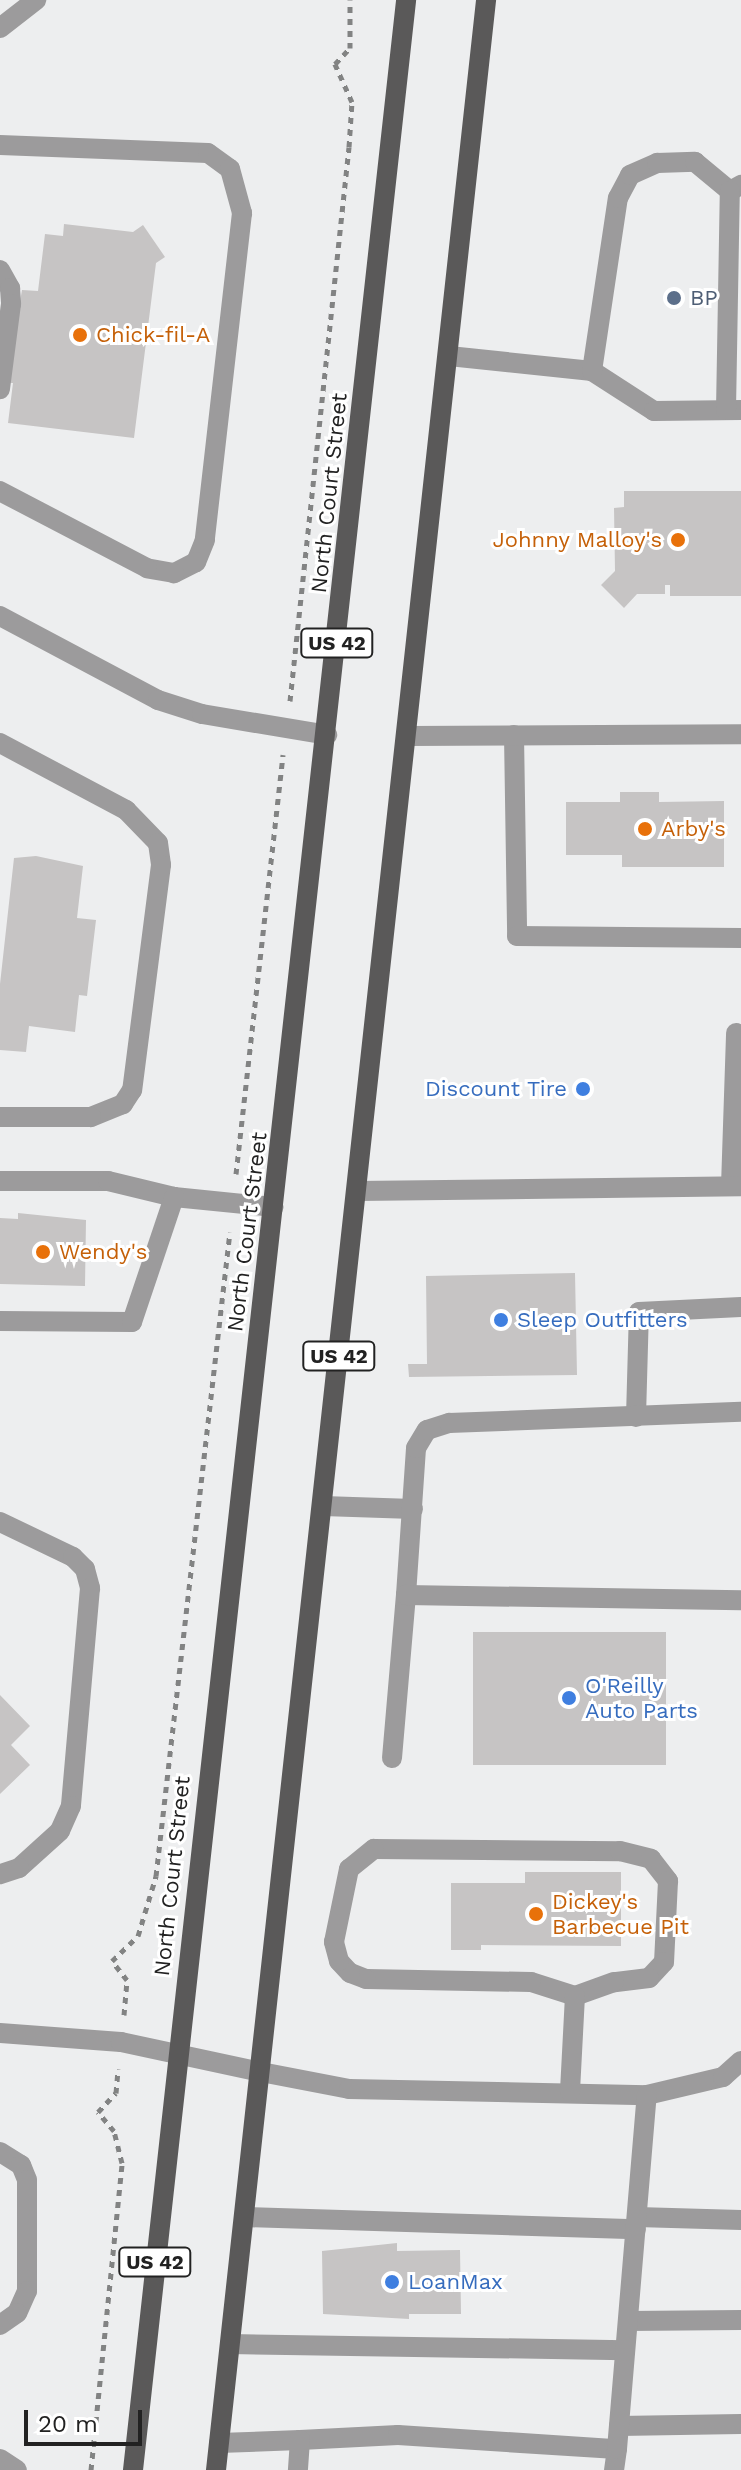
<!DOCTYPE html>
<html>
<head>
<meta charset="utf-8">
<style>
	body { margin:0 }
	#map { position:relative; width:741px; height:2470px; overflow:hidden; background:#edeeef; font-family:"Work Sans",sans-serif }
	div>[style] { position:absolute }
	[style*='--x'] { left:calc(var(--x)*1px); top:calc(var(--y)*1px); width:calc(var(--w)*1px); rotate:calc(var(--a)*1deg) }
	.building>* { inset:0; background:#c6c4c4; transform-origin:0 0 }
	.path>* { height:5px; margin-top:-2.5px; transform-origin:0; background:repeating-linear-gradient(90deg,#828383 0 6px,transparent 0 12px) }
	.service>* { height:20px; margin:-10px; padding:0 10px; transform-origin:10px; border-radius:10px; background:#9c9b9c }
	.minor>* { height:20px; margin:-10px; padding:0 10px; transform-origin:10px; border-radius:10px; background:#9c9b9c }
	.primary>* { height:20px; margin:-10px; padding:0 10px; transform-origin:10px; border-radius:10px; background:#5a5959 }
	.dots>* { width:22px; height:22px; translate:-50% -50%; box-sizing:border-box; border:4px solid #fff; border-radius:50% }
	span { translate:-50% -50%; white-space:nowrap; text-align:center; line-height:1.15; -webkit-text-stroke:6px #fff; paint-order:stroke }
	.shield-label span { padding:2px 6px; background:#fff; border:2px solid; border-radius:6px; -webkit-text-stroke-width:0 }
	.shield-label { font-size:20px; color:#222; font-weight:700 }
	.service-label { font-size:22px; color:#4e5e75 }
	.left { translate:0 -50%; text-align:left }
	.food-label { font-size:22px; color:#c56008 }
	.right { translate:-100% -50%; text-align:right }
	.street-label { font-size:22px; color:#222 }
	.shop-label { font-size:22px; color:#366cbe }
	.scale { position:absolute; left:24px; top:2410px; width:118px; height:36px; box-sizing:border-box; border:4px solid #222; border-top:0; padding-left:10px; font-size:24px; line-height:28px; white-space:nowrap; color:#222; -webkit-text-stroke:6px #fff; paint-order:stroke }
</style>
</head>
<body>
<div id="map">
	<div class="building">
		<i style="clip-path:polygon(64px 224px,133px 232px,143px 225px,165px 257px,156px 263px,134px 438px,8px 423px,13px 383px,6px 383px,22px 290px,38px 291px,45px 234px,63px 236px)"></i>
		<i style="clip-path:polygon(624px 491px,741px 491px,741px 596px,670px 596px,670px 585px,665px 585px,665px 594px,637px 594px,624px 608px,601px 585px,615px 571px,614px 508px,624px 507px)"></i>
		<i style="clip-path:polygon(620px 792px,659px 792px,659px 802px,724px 801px,724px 867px,622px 867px,622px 855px,566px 855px,566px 802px,620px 802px)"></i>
		<i style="clip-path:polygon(36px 856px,83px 866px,77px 918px,96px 920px,87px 996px,79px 995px,75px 1032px,29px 1026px,26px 1052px,0 1050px,0 984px,14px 858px)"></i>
		<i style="clip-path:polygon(18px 1213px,86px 1220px,85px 1286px,0 1284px,0 1218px,18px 1219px)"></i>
		<i style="clip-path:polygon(575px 1273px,577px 1375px,409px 1377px,408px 1364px,427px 1364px,426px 1276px)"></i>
		<i style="left:473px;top:1632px;width:193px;height:133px"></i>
		<i style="clip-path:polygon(0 1695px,30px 1726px,11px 1745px,30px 1765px,0 1794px)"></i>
		<i style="clip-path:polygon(525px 1872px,621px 1872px,621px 1946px,481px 1945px,481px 1950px,451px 1950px,451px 1883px,525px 1883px)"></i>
		<i style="clip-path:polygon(397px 2243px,397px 2251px,460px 2250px,461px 2314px,409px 2314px,409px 2319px,323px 2314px,322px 2251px)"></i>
	</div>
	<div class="path">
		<i style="--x:290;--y:701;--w:557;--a:-83.92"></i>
		<i style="--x:349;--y:147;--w:45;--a:-86.2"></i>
		<i style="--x:352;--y:102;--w:42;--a:-114.1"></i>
		<i style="--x:335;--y:64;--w:22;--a:-47"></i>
		<i style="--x:350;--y:48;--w:48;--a:-90"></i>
		<i style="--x:236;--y:1174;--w:422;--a:-83.6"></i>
		<i style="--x:124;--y:2015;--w:35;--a:-85"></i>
		<i style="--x:127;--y:1980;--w:24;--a:-128"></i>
		<i style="--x:112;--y:1961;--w:36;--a:-44"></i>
		<i style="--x:138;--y:1936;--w:63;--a:-73.3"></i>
		<i style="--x:156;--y:1876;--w:648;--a:-83.45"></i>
		<i style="--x:91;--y:2470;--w:309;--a:-84.2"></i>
		<i style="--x:122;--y:2163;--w:33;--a:-104"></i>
		<i style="--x:114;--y:2131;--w:25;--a:-130"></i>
		<i style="--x:98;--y:2112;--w:26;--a:-47"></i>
		<i style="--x:116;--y:2093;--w:24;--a:-85"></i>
	</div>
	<div class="service">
		<i style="--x:0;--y:28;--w:46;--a:-37.9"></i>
		<i style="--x:0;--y:145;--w:208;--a:2.2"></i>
		<i style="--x:208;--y:153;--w:27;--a:36"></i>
		<i style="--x:230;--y:169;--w:46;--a:74.7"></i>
		<i style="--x:242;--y:213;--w:329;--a:96.5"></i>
		<i style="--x:205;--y:540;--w:24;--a:112"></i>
		<i style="--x:196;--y:562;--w:25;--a:153"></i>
		<i style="--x:174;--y:573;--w:27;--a:-170"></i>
		<i style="--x:147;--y:568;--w:166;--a:-152.4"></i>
		<i style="--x:0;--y:270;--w:21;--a:61"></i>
		<i style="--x:10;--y:288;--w:16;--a:86"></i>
		<i style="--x:11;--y:304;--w:86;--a:97.4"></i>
		<i style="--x:449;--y:356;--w:144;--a:6"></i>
		<i style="--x:592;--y:371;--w:74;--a:32.8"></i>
		<i style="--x:654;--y:411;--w:87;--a:-0.7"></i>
		<i style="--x:592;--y:371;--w:175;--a:-81.5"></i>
		<i style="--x:618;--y:198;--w:26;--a:-62"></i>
		<i style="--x:630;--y:175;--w:30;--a:-24"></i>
		<i style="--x:657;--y:163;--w:38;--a:-2"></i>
		<i style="--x:695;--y:162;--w:45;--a:39.6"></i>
		<i style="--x:730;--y:191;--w:13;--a:-29"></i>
		<i style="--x:726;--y:410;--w:219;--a:-89"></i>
		<i style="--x:0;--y:616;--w:179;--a:28"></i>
		<i style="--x:158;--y:700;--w:46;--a:17.7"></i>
		<i style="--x:202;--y:714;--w:127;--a:9.5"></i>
		<i style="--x:514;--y:735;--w:201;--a:89.1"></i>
		<i style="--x:517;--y:936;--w:224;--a:0.5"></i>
		<i style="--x:409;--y:736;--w:332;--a:-0.3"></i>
		<i style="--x:0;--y:743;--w:143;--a:28"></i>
		<i style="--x:126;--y:810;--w:46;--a:45.9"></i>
		<i style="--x:158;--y:843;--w:22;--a:82"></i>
		<i style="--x:161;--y:865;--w:227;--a:97.3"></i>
		<i style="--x:132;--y:1090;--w:17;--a:123"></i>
		<i style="--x:123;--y:1104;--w:35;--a:158"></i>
		<i style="--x:91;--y:1117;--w:91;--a:180"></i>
		<i style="--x:0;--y:1181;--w:108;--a:0"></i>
		<i style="--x:108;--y:1181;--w:68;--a:13.6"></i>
		<i style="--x:174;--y:1197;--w:100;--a:5.7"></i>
		<i style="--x:731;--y:1186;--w:153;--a:-88.1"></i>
		<i style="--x:358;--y:1191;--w:383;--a:-0.7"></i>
		<i style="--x:0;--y:1321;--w:132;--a:0.4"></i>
		<i style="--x:132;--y:1322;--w:132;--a:-71.4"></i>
		<i style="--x:636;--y:1417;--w:105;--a:-88.4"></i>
		<i style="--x:639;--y:1312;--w:102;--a:-2.8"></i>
		<i style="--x:323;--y:1506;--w:90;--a:1.9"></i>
		<i style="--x:0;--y:1522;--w:81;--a:25.6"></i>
		<i style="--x:73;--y:1557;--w:17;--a:45"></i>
		<i style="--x:85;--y:1569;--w:20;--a:75"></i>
		<i style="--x:90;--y:1588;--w:219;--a:95"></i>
		<i style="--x:71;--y:1806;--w:27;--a:114"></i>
		<i style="--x:60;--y:1831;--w:55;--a:137.9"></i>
		<i style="--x:19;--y:1868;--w:20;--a:162"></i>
		<i style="--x:406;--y:1595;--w:147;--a:-86.1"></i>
		<i style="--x:416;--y:1448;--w:21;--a:-59"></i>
		<i style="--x:427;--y:1430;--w:23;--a:-18"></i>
		<i style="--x:449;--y:1423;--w:292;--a:-2.2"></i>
		<i style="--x:392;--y:1758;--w:164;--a:-85.1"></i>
		<i style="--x:406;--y:1595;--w:335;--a:0.9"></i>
		<i style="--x:374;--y:1849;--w:246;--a:0.5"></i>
		<i style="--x:620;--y:1851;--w:32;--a:14"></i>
		<i style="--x:651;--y:1859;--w:28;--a:52"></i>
		<i style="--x:668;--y:1881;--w:81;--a:92.8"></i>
		<i style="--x:664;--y:1962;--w:22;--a:133"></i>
		<i style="--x:649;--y:1978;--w:35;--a:173"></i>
		<i style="--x:614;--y:1982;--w:41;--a:160.3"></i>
		<i style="--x:575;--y:1996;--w:46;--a:-162.3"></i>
		<i style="--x:531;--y:1982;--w:165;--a:-179"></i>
		<i style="--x:366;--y:1979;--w:17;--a:-159"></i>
		<i style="--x:350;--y:1973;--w:16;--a:-133"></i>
		<i style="--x:339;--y:1961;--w:20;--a:-105"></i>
		<i style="--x:334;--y:1942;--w:75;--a:-78.4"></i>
		<i style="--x:349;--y:1869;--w:32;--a:-39"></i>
		<i style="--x:261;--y:2072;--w:90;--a:10.9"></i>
		<i style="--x:349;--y:2089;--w:298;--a:1.2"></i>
		<i style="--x:647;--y:2095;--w:78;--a:-13.3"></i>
		<i style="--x:723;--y:2077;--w:24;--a:-42"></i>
		<i style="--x:570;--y:2091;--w:95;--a:-87"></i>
		<i style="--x:0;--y:2152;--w:25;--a:32"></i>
		<i style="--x:21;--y:2165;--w:16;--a:68"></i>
		<i style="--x:27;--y:2180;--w:111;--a:90"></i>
		<i style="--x:27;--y:2291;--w:24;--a:114"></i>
		<i style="--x:17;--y:2313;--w:21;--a:145"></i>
		<i style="--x:244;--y:2217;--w:392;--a:1.8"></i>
		<i style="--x:637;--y:2217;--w:104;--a:1.7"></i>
		<i style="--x:628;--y:2321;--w:113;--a:-0.5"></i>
		<i style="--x:230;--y:2344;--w:395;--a:0.9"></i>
		<i style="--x:619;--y:2426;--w:122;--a:-0.9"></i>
		<i style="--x:300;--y:2440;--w:98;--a:-2.9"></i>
		<i style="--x:398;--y:2435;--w:219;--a:3.7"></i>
		<i style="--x:617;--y:2449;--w:21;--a:98"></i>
		<i style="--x:219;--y:2443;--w:81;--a:-2.1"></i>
		<i style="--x:300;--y:2440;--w:30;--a:94"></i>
		<i style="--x:617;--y:2449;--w:355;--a:-85.2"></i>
		<i style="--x:0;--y:2459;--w:20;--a:33"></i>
	</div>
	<div class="minor">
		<i style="--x:0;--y:2033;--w:121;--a:4.3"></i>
		<i style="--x:121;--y:2042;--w:143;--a:12.1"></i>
	</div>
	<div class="primary">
		<i style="--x:133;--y:2470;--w:2485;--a:-83.69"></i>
		<i style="--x:216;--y:2470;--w:2485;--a:-83.76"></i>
	</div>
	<div class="dots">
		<i style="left:674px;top:298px;background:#5c6f8a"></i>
		<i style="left:80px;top:335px;background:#e8710a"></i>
		<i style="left:678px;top:540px;background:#e8710a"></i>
		<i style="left:645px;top:829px;background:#e8710a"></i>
		<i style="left:583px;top:1089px;background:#3f7fe0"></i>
		<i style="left:43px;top:1252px;background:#e8710a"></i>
		<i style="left:501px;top:1320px;background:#3f7fe0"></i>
		<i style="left:569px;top:1698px;background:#3f7fe0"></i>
		<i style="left:536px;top:1914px;background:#e8710a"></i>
		<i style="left:392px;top:2282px;background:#3f7fe0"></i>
	</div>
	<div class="shield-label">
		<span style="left:337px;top:643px">US 42</span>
		<span style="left:339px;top:1356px">US 42</span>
		<span style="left:155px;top:2262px">US 42</span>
	</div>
	<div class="service-label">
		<span class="left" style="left:690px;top:298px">BP</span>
	</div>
	<div class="food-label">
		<span class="left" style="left:96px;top:335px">Chick-fil-A</span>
		<span class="right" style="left:662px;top:540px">Johnny Malloy's</span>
		<span class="left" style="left:661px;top:829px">Arby's</span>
		<span class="left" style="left:59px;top:1252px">Wendy's</span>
		<span class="left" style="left:552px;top:1914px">Dickey's<br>Barbecue Pit</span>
	</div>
	<div class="street-label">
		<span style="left:329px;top:493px;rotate:-84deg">North Court Street</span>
		<span style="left:247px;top:1232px;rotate:-83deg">North Court Street</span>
		<span style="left:172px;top:1876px;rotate:-84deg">North Court Street</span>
	</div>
	<div class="shop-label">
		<span class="right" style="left:567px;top:1089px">Discount Tire</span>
		<span class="left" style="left:517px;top:1320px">Sleep Outfitters</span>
		<span class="left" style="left:585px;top:1698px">O'Reilly<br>Auto Parts</span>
		<span class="left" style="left:408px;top:2282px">LoanMax</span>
	</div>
	<div class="scale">20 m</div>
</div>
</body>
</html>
